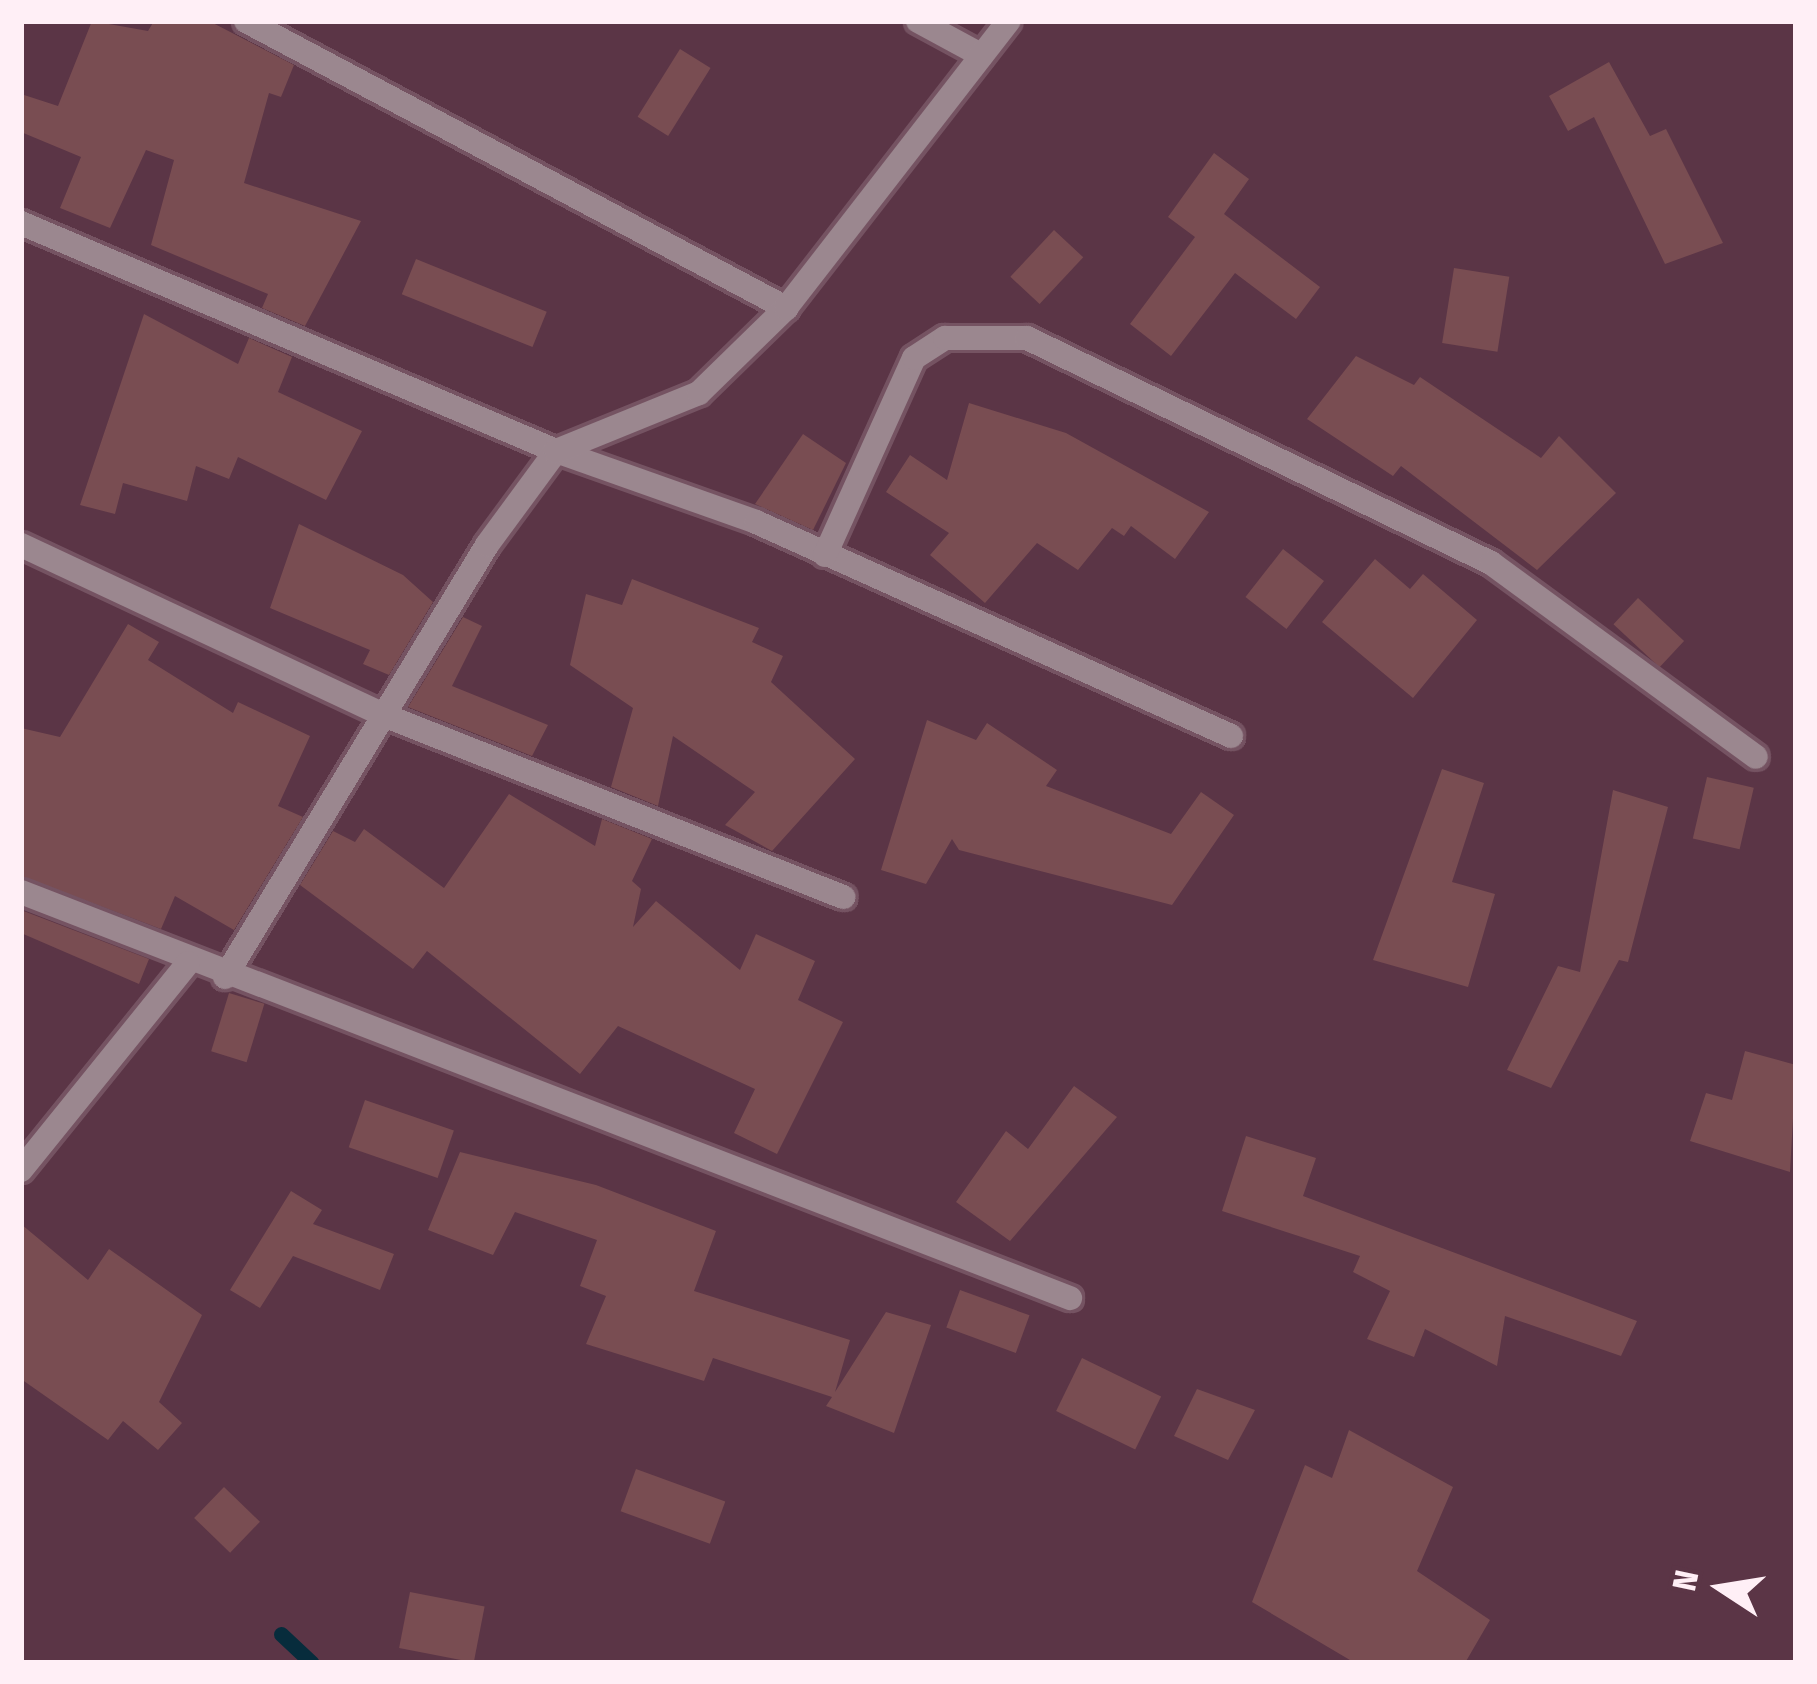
<!DOCTYPE html>
<html>
<head>
<meta charset="utf-8">
<style>
	body { margin:0 }
	#map { position:relative; width:1817px; height:1684px; overflow:hidden; background:#5b3546; font-family:"Fira Sans Condensed",sans-serif }
	div>[style] { position:absolute }
	[style*='--x'] { left:calc(var(--x)*1px); top:calc(var(--y)*1px); width:calc(var(--w)*1px); rotate:calc(var(--a)*1deg) }
	.stream>* { height:15px; margin:-7.5px; padding:0 7.5px; transform-origin:7.5px; border-radius:7.5px; background:#072c3c }
	.building>* { inset:0; background:#794d52; transform-origin:0 0 }
	.roads { filter:drop-shadow(3px 0 #755362) drop-shadow(-3px 0 #755362) drop-shadow(0 3px #755362) drop-shadow(0 -3px #755362) }
	.street>* { height:24px; margin:-12px; padding:0 12px; transform-origin:12px; border-radius:12px; background:#9b878f }
	span { translate:-50% -50%; white-space:nowrap; text-align:center; line-height:1.15; -webkit-text-stroke:9px #5b3546; paint-order:stroke }
	.frame { position:absolute; inset:0; border:24px solid #ffeff6; pointer-events:none }
	.north { position:absolute; left:1661px; top:1528px; width:120px; height:120px; -webkit-text-stroke:9px #5b3546; paint-order:stroke; rotate:282deg; font-size:33px; font-weight:700; line-height:48px; text-align:center; color:#ffeff6 }
	.north::after { content:''; display:block; margin:auto; width:42px; height:54px; background:#ffeff6; clip-path:polygon(50% 0,100% 100%,50% 72%,0 100%) }
</style>
</head>
<body>
<div id="map">
	<div class="stream">
		<i style="--x:281;--y:1634;--w:42;--a:43.1"></i>
	</div>
	<div class="building">
		<i style="clip-path:polygon(92px 21px,148px 31px,154px 21px,209px 21px,294px 65px,281px 97px,269px 93px,244px 183px,361px 221px,305px 326px,262px 308px,268px 294px,151px 245px,174px 160px,146px 150px,110px 228px,60px 208px,81px 157px,21px 132px,21px 94px,58px 106px)"></i>
		<i style="left:680px;top:49px;width:36px;height:80px;rotate:32deg"></i>
		<i style="clip-path:polygon(1609px 62px,1650px 136px,1666px 129px,1723px 243px,1665px 264px,1594px 117px,1568px 131px,1549px 96px)"></i>
		<i style="clip-path:polygon(1214px 153px,1249px 179px,1224px 214px,1320px 287px,1296px 319px,1235px 273px,1171px 356px,1130px 324px,1195px 237px,1168px 217px)"></i>
		<i style="left:1054px;top:230px;width:40px;height:64px;rotate:43deg"></i>
		<i style="left:416px;top:259px;width:141px;height:38px;rotate:22deg"></i>
		<i style="left:1454px;top:268px;width:56px;height:76px;rotate:9deg"></i>
		<i style="clip-path:polygon(144px 314px,238px 364px,249px 338px,292px 357px,278px 392px,362px 431px,326px 500px,238px 457px,229px 479px,196px 466px,187px 501px,123px 483px,115px 514px,80px 505px)"></i>
		<i style="clip-path:polygon(1356px 356px,1414px 385px,1420px 377px,1541px 458px,1559px 436px,1616px 493px,1537px 570px,1401px 466px,1393px 476px,1307px 419px)"></i>
		<i style="clip-path:polygon(969px 403px,1066px 433px,1209px 512px,1175px 559px,1131px 526px,1124px 536px,1112px 528px,1078px 570px,1037px 543px,985px 603px,930px 555px,949px 533px,886px 492px,910px 455px,947px 480px)"></i>
		<i style="clip-path:polygon(803px 434px,846px 463px,813px 530px,755px 504px)"></i>
		<i style="clip-path:polygon(299px 524px,403px 575px,433px 602px,389px 675px,363px 664px,370px 650px,270px 608px)"></i>
		<i style="left:1283px;top:549px;width:52px;height:61px;rotate:38deg"></i>
		<i style="clip-path:polygon(1375px 559px,1410px 589px,1423px 574px,1477px 620px,1413px 698px,1322px 622px)"></i>
		<i style="clip-path:polygon(632px 579px,759px 628px,752px 642px,783px 656px,771px 682px,855px 759px,772px 851px,725px 825px,755px 792px,673px 736px,658px 806px,611px 787px,633px 708px,570px 665px,586px 594px,622px 605px)"></i>
		<i style="left:1638px;top:598px;width:63px;height:36px;rotate:43deg"></i>
		<i style="clip-path:polygon(463px 617px,482px 626px,452px 686px,548px 725px,532px 756px,408px 707px)"></i>
		<i style="clip-path:polygon(128px 624px,159px 642px,148px 660px,233px 713px,238px 702px,310px 736px,278px 806px,303px 817px,234px 930px,175px 896px,161px 929px,21px 876px,21px 728px,60px 737px)"></i>
		<i style="clip-path:polygon(927px 720px,976px 740px,987px 723px,1057px 770px,1046px 786px,1171px 834px,1201px 792px,1234px 815px,1172px 905px,959px 850px,952px 839px,926px 884px,881px 870px)"></i>
		<i style="clip-path:polygon(1442px 769px,1484px 783px,1452px 882px,1495px 894px,1468px 987px,1373px 960px)"></i>
		<i style="left:1707px;top:777px;width:48px;height:63px;rotate:13deg"></i>
		<i style="clip-path:polygon(1613px 790px,1668px 807px,1628px 962px,1619px 960px,1551px 1088px,1507px 1070px,1558px 966px,1580px 972px)"></i>
		<i style="clip-path:polygon(509px 794px,595px 846px,602px 819px,652px 839px,632px 881px,641px 889px,633px 927px,656px 901px,740px 970px,756px 934px,815px 961px,798px 1000px,843px 1022px,777px 1154px,734px 1133px,755px 1089px,618px 1026px,580px 1074px,427px 951px,413px 969px,300px 885px,333px 831px,355px 842px,364px 829px,444px 888px)"></i>
		<i style="clip-path:polygon(21px 910px,149px 959px,139px 984px,21px 933px)"></i>
		<i style="left:229px;top:993px;width:37px;height:61px;rotate:17deg"></i>
		<i style="clip-path:polygon(1745px 1051px,1796px 1065px,1790px 1172px,1690px 1141px,1706px 1093px,1732px 1100px)"></i>
		<i style="clip-path:polygon(1074px 1086px,1117px 1117px,1010px 1241px,956px 1202px,1006px 1131px,1028px 1149px)"></i>
		<i style="left:365px;top:1100px;width:94px;height:50px;rotate:19deg"></i>
		<i style="clip-path:polygon(1246px 1136px,1316px 1158px,1303px 1196px,1637px 1321px,1621px 1356px,1505px 1316px,1497px 1366px,1425px 1329px,1414px 1357px,1367px 1339px,1390px 1291px,1353px 1272px,1360px 1256px,1222px 1211px)"></i>
		<i style="clip-path:polygon(460px 1152px,596px 1185px,716px 1231px,694px 1291px,850px 1340px,835px 1392px,886px 1312px,931px 1325px,894px 1433px,826px 1406px,832px 1397px,713px 1358px,704px 1381px,586px 1344px,606px 1296px,580px 1286px,597px 1240px,515px 1212px,493px 1255px,428px 1230px)"></i>
		<i style="clip-path:polygon(291px 1191px,322px 1210px,313px 1224px,394px 1254px,380px 1290px,293px 1256px,260px 1308px,230px 1290px)"></i>
		<i style="clip-path:polygon(21px 1224px,88px 1280px,109px 1249px,202px 1315px,159px 1402px,182px 1423px,158px 1450px,123px 1421px,108px 1440px,21px 1379px)"></i>
		<i style="left:960px;top:1290px;width:74px;height:40px;rotate:20deg"></i>
		<i style="left:1082px;top:1358px;width:88px;height:59px;rotate:26deg"></i>
		<i style="clip-path:polygon(1197px 1389px,1255px 1410px,1228px 1460px,1174px 1436px)"></i>
		<i style="clip-path:polygon(1349px 1430px,1453px 1487px,1417px 1571px,1490px 1620px,1465px 1663px,1355px 1663px,1252px 1602px,1305px 1465px,1332px 1478px)"></i>
		<i style="left:636px;top:1469px;width:95px;height:45px;rotate:20deg"></i>
		<i style="left:224px;top:1487px;width:50px;height:43px;rotate:44deg"></i>
		<i style="left:410px;top:1592px;width:76px;height:57px;rotate:11deg"></i>
	</div>
	<div class="roads">
		<div class="street">
			<i style="--x:246;--y:21;--w:612;--a:27.99"></i>
			<i style="--x:918;--y:21;--w:72;--a:28.4"></i>
			<i style="--x:21;--y:223;--w:582;--a:23.08"></i>
			<i style="--x:556;--y:451;--w:212;--a:19.5"></i>
			<i style="--x:756;--y:522;--w:521;--a:24.25"></i>
			<i style="--x:21;--y:545;--w:403;--a:25.1"></i>
			<i style="--x:386;--y:716;--w:492;--a:21.6"></i>
			<i style="--x:825;--y:555;--w:216;--a:-65.7"></i>
			<i style="--x:914;--y:358;--w:37;--a:-33"></i>
			<i style="--x:945;--y:338;--w:82;--a:0"></i>
			<i style="--x:1027;--y:338;--w:516;--a:25.87"></i>
			<i style="--x:1491;--y:563;--w:328;--a:36.2"></i>
			<i style="--x:21;--y:892;--w:1125;--a:21.16"></i>
			<i style="--x:225;--y:977;--w:505;--a:-58.76"></i>
			<i style="--x:487;--y:545;--w:117;--a:-53.7"></i>
			<i style="--x:556;--y:451;--w:154;--a:-22.1"></i>
			<i style="--x:699;--y:393;--w:122;--a:-44.3"></i>
			<i style="--x:786;--y:308;--w:363;--a:-52.2"></i>
			<i style="--x:21;--y:1170;--w:266;--a:-51.1"></i>
		</div>
	</div>
	<div class="frame"></div>
	<div class="north">N</div>
</div>
</body>
</html>
